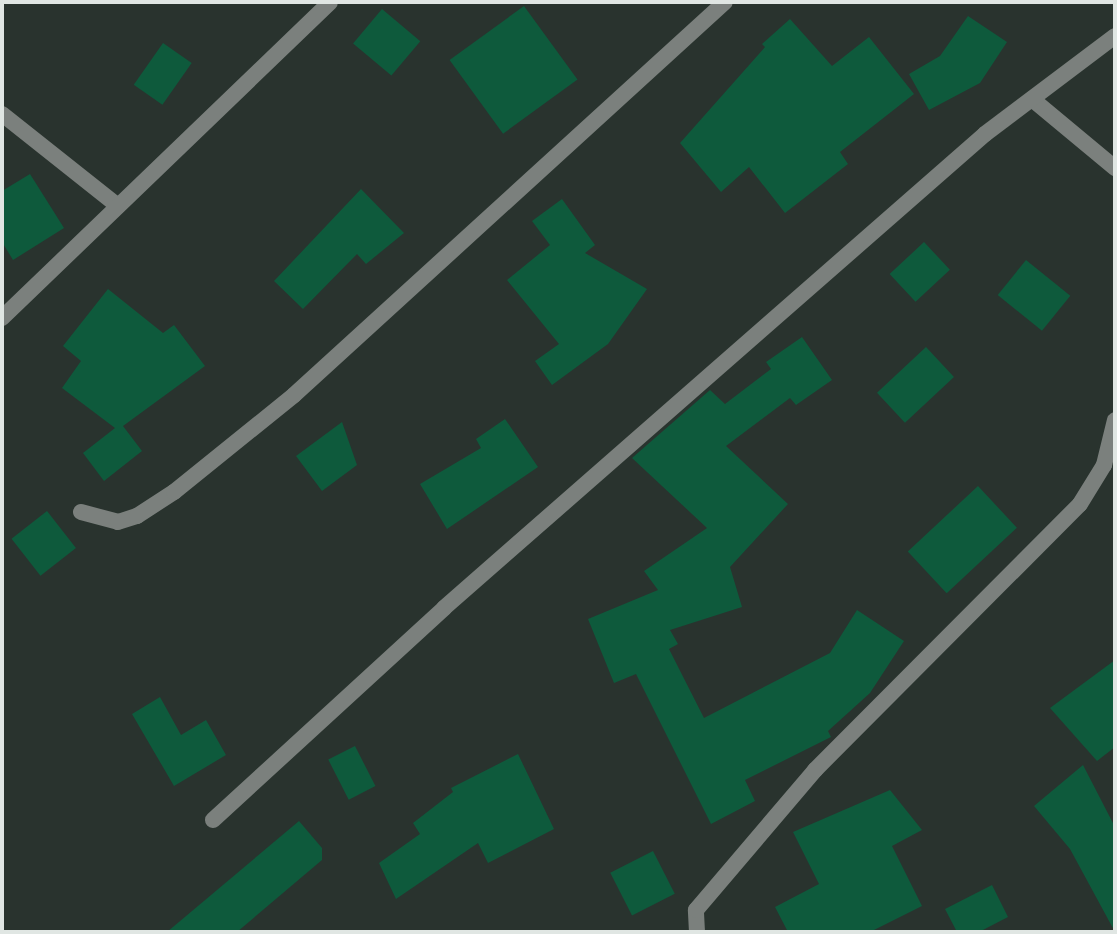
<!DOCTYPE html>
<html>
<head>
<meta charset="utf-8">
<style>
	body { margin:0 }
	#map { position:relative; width:1117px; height:934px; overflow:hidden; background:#29332e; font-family:"Fira Sans Condensed",sans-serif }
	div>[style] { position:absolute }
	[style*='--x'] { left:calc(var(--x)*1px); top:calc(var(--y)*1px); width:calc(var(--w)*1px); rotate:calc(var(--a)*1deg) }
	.building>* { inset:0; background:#0e5a3c; transform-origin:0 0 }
	.street>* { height:16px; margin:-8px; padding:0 8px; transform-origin:8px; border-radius:8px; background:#7b807d }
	span { translate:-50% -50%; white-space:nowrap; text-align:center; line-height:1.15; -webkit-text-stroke:8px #202924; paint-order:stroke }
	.frame { position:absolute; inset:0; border:4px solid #e0e6e3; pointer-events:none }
</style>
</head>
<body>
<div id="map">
	<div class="building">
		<i style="left:524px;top:6px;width:91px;height:92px;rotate:54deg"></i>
		<i style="left:382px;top:9px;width:50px;height:45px;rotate:40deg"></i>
		<i style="clip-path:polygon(968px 16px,1007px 42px,980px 83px,929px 110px,909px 74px,940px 56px)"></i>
		<i style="clip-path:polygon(790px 19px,832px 66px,869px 37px,914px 94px,840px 152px,848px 164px,785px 213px,749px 167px,721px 192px,680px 143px,765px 47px,762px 44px)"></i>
		<i style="left:163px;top:43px;width:35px;height:51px;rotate:35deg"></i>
		<i style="clip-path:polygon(30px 174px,64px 228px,13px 260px,2px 242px,2px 191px)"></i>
		<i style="clip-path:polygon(361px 189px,404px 233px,366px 264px,357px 254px,303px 309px,274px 281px)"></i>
		<i style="clip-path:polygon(562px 199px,595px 245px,585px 253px,647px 289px,608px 344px,552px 385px,535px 361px,559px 344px,507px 280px,550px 245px,532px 221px)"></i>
		<i style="left:924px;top:242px;width:38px;height:47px;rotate:47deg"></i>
		<i style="left:1026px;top:260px;width:57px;height:45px;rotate:39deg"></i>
		<i style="clip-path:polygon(108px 289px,163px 333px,174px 325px,205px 366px,123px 426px,142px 451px,104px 481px,83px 453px,115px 428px,62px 388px,81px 361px,63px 346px)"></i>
		<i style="clip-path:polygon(802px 337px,832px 380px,796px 405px,790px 398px,726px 446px,788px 504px,730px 567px,742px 607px,670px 630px,678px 644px,669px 649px,704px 718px,830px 653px,857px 610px,904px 641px,870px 693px,828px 731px,831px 737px,745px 780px,755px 801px,711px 824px,636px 674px,614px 683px,588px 619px,658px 590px,644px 571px,707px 528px,632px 458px,710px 390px,725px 404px,771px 369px,766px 362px)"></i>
		<i style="left:926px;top:347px;width:41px;height:67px;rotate:47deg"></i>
		<i style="clip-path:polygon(505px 419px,538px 467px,447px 529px,420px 484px,481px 448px,476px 439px)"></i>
		<i style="clip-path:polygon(342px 422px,357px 465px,322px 491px,296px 456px)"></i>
		<i style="left:978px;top:486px;width:57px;height:96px;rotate:47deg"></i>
		<i style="left:47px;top:511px;width:47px;height:45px;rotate:52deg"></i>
		<i style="clip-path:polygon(1115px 660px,1115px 747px,1097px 761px,1050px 708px)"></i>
		<i style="clip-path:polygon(160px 697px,181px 735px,206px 720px,226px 755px,174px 786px,132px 714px)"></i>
		<i style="left:355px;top:746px;width:45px;height:30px;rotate:63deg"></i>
		<i style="clip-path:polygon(518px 754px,554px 829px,488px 863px,478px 843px,396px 899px,379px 863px,420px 834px,413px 823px,453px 792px,451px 788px)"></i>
		<i style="clip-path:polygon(1083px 765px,1115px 827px,1115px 932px,1070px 849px,1034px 806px)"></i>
		<i style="clip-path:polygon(890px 790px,922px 830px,892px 846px,922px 906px,870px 932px,788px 932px,775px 907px,819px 884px,793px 832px)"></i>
		<i style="clip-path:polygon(299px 821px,322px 848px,322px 860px,237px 932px,167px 932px)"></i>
		<i style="left:653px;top:851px;width:48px;height:48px;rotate:63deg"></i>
		<i style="clip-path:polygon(992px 885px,1008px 917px,979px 932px,957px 932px,945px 909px)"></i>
	</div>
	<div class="street">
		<i style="--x:1032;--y:99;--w:108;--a:39.7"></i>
		<i style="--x:2;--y:114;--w:148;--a:38.4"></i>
		<i style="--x:2;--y:318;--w:455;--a:-43.9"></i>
		<i style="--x:81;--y:512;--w:38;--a:15"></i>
		<i style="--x:118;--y:522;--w:20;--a:-18"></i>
		<i style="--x:137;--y:516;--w:44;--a:-33"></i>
		<i style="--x:174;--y:492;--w:154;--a:-38.9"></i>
		<i style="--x:294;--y:395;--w:583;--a:-42.36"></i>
		<i style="--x:213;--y:820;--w:314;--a:-42.5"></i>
		<i style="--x:444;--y:608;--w:719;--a:-41.22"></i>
		<i style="--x:985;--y:134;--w:163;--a:-37"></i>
		<i style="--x:697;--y:932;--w:22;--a:-93"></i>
		<i style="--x:696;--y:910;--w:184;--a:-49.6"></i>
		<i style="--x:815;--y:770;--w:375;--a:-45.1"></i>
		<i style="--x:1080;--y:504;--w:46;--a:-58.4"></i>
		<i style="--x:1104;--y:465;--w:46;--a:-76.3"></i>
	</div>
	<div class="frame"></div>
</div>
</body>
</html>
